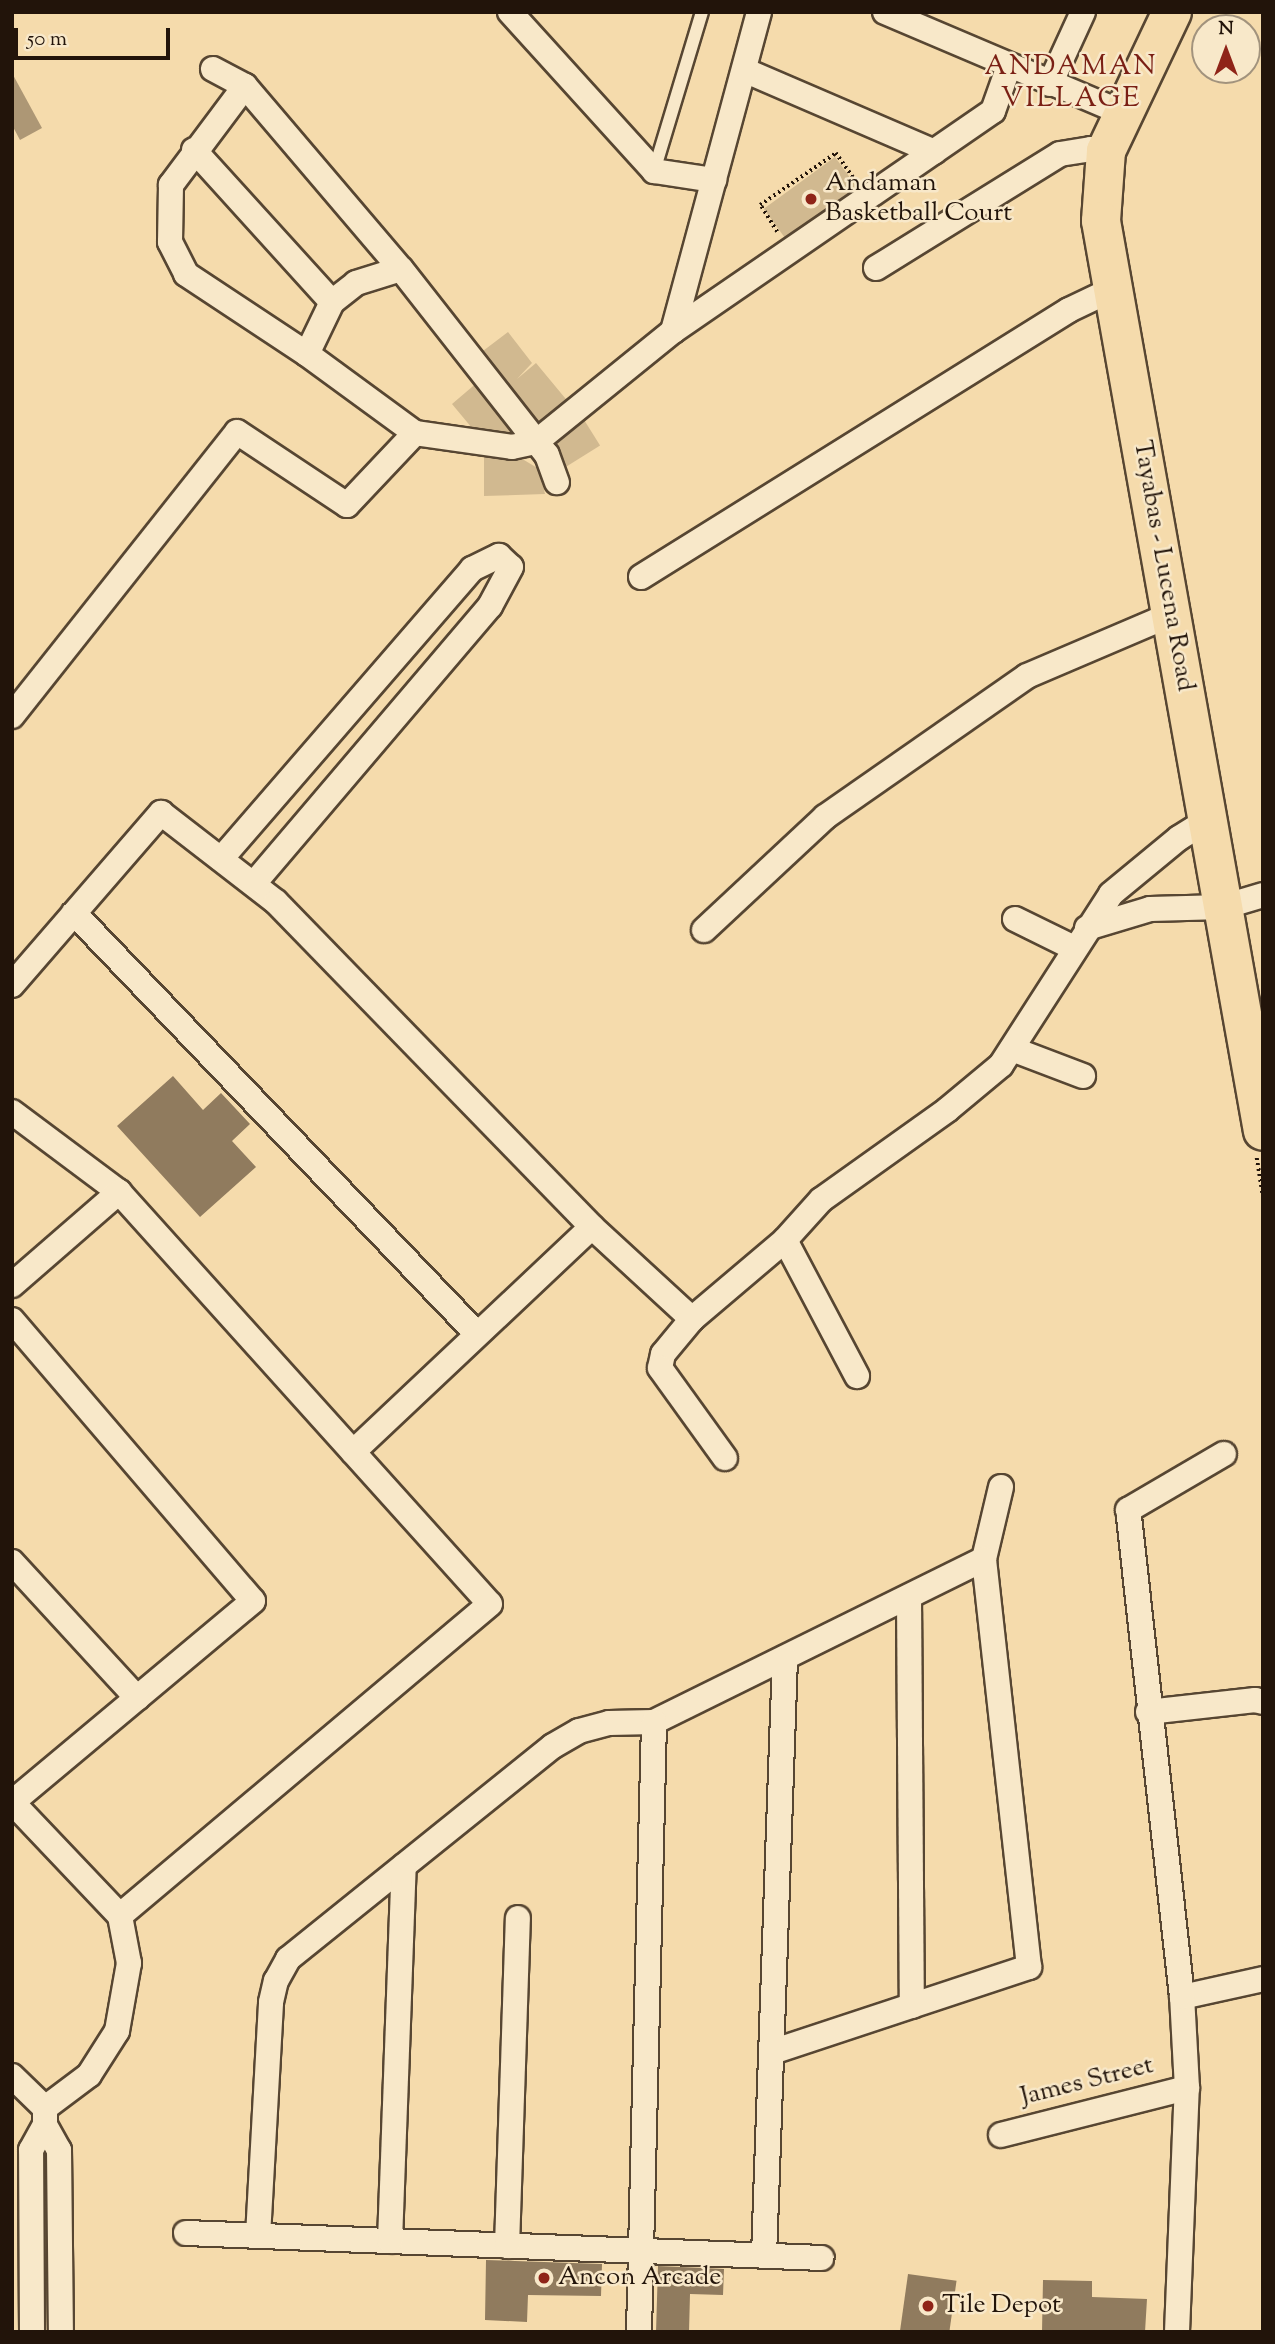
<!DOCTYPE html>
<html>
<head>
<meta charset="utf-8">
<style>
	body { margin:0 }
	#map { position:relative; width:1275px; height:2344px; overflow:hidden; background:#f5dbac; font-family:"Sorts Mill Goudy",serif }
	div>[style] { position:absolute }
	[style*='--x'] { left:calc(var(--x)*1px); top:calc(var(--y)*1px); width:calc(var(--w)*1px); rotate:calc(var(--a)*1deg) }
	.green>* { inset:0; background:#d1b990; transform-origin:0 0 }
	.water>* { inset:0; background:#ad9775 }
	.building>* { inset:0; background:#907b5e; transform-origin:0 0 }
	.path>* { height:3.5px; margin-top:-1.75px; transform-origin:0; background:repeating-linear-gradient(90deg,#22140a 0 2px,transparent 0 5.5px) }
	.roads { filter:drop-shadow(2px 0 #574632) drop-shadow(-2px 0 #574632) drop-shadow(0 2px #574632) drop-shadow(0 -2px #574632) }
	.service>* { height:12px; margin:-6px; padding:0 6px; transform-origin:6px; border-radius:6px; background:#f8e8c9 }
	.minor>* { height:24px; margin:-12px; padding:0 12px; transform-origin:12px; border-radius:12px; background:#f8e8c9 }
	.primary>* { height:38px; margin:-19px; padding:0 19px; transform-origin:19px; border-radius:19px; background:#f5dbac }
	.dots>* { width:19px; height:19px; translate:-50% -50%; box-sizing:border-box; border:4px solid #f8e8c9; border-radius:50% }
	span { translate:-50% -50%; white-space:nowrap; text-align:center; line-height:1.15; -webkit-text-stroke:5px #f8e8c9; paint-order:stroke }
	.poi-label { font-size:26px; color:#22140a }
	.left { translate:0 -50%; text-align:left }
	.street-label { font-size:26px; color:#22140a }
	.neighbourhood-label { font-size:28px; color:#7a1f14; letter-spacing:2px }
	.frame { position:absolute; inset:0; border:14px solid #22140a; pointer-events:none }
	.north { position:absolute; left:1191px; top:14px; width:70px; height:70px; box-sizing:border-box; background:#f8e8c9; border:2px solid #a2937d; border-radius:50%; rotate:0deg; font-size:19px; font-weight:700; line-height:28px; text-align:center; color:#22140a }
	.north::after { content:''; display:block; margin:auto; width:24px; height:32px; background:#8f2418; clip-path:polygon(50% 0,100% 100%,50% 72%,0 100%) }
	.scale { position:absolute; left:14px; top:28px; width:156px; height:32px; box-sizing:border-box; border:4px solid #22140a; border-top:0; padding-left:9px; font-size:21px; line-height:24px; white-space:nowrap; color:#22140a; -webkit-text-stroke:5px #f8e8c9; paint-order:stroke }
</style>
</head>
<body>
<div id="map">
	<div class="green">
		<i style="left:835px;top:157px;width:41px;height:88px;rotate:54deg"></i>
		<i style="clip-path:polygon(508px 332px,532px 363px,517px 379px,536px 363px,570px 404px,533px 432px,475px 357px)"></i>
		<i style="clip-path:polygon(479px 381px,533px 439px,472px 437px,472px 428px,452px 404px)"></i>
		<i style="left:581px;top:415px;width:36px;height:41px;rotate:58deg"></i>
		<i style="clip-path:polygon(484px 456px,524px 460px,539px 469px,545px 494px,484px 496px)"></i>
	</div>
	<div class="water">
		<i style="clip-path:polygon(12px 73px,42px 128px,20px 140px,12px 125px)"></i>
	</div>
	<div class="building">
		<i style="clip-path:polygon(173px 1076px,203px 1110px,221px 1093px,250px 1124px,232px 1141px,256px 1167px,200px 1217px,117px 1126px)"></i>
		<i style="clip-path:polygon(486px 2260px,602px 2264px,601px 2296px,528px 2295px,527px 2322px,485px 2320px)"></i>
		<i style="clip-path:polygon(658px 2266px,724px 2269px,723px 2295px,690px 2294px,689px 2332px,656px 2332px)"></i>
		<i style="left:908px;top:2274px;width:49px;height:59px;rotate:8deg"></i>
		<i style="clip-path:polygon(1043px 2280px,1092px 2281px,1092px 2297px,1147px 2299px,1145px 2332px,1042px 2332px)"></i>
	</div>
	<div class="path">
		<i style="--x:777;--y:232;--w:32;--a:-122"></i>
		<i style="--x:760;--y:205;--w:92;--a:-34.4"></i>
		<i style="--x:836;--y:153;--w:33;--a:55"></i>
		<i style="--x:1257;--y:1158;--w:36;--a:81"></i>
	</div>
	<div class="roads">
		<div class="service">
			<i style="--x:654;--y:171;--w:166;--a:-73.2"></i>
		</div>
		<div class="minor">
			<i style="--x:510;--y:12;--w:215;--a:47.8"></i>
			<i style="--x:654;--y:171;--w:61;--a:8.5"></i>
			<i style="--x:885;--y:12;--w:259;--a:23"></i>
			<i style="--x:213;--y:69;--w:36;--a:28"></i>
			<i style="--x:245;--y:86;--w:240;--a:49.6"></i>
			<i style="--x:401;--y:269;--w:236;--a:51.9"></i>
			<i style="--x:547;--y:455;--w:29;--a:70"></i>
			<i style="--x:744;--y:70;--w:207;--a:23.3"></i>
			<i style="--x:1050;--y:84;--w:79;--a:-65.4"></i>
			<i style="--x:245;--y:86;--w:124;--a:126.8"></i>
			<i style="--x:171;--y:185;--w:57;--a:91"></i>
			<i style="--x:170;--y:242;--w:36;--a:63"></i>
			<i style="--x:186;--y:274;--w:145;--a:33.5"></i>
			<i style="--x:307;--y:354;--w:134;--a:36.2"></i>
			<i style="--x:415;--y:433;--w:98;--a:8.2"></i>
			<i style="--x:512;--y:447;--w:25;--a:-12"></i>
			<i style="--x:536;--y:442;--w:176;--a:-39"></i>
			<i style="--x:673;--y:331;--w:388;--a:-34.5"></i>
			<i style="--x:993;--y:111;--w:48;--a:-70.4"></i>
			<i style="--x:194;--y:150;--w:205;--a:47.8"></i>
			<i style="--x:876;--y:268;--w:216;--a:-31.8"></i>
			<i style="--x:1060;--y:154;--w:31;--a:-9"></i>
			<i style="--x:1091;--y:149;--w:15;--a:8"></i>
			<i style="--x:673;--y:331;--w:330;--a:-74.9"></i>
			<i style="--x:307;--y:354;--w:58;--a:-64.3"></i>
			<i style="--x:332;--y:302;--w:31;--a:-38"></i>
			<i style="--x:356;--y:283;--w:47;--a:-17.3"></i>
			<i style="--x:641;--y:577;--w:504;--a:-31.96"></i>
			<i style="--x:1069;--y:310;--w:47;--a:-25.5"></i>
			<i style="--x:12;--y:716;--w:362;--a:-51.6"></i>
			<i style="--x:237;--y:432;--w:132;--a:33.6"></i>
			<i style="--x:347;--y:505;--w:99;--a:-46.6"></i>
			<i style="--x:221;--y:859;--w:384;--a:-49.1"></i>
			<i style="--x:472;--y:569;--w:30;--a:-26"></i>
			<i style="--x:499;--y:556;--w:16;--a:43"></i>
			<i style="--x:511;--y:567;--w:44;--a:118.3"></i>
			<i style="--x:490;--y:606;--w:365;--a:130.4"></i>
			<i style="--x:74;--y:913;--w:583;--a:46.25"></i>
			<i style="--x:1015;--y:919;--w:66;--a:26.2"></i>
			<i style="--x:1087;--y:928;--w:66;--a:-16.8"></i>
			<i style="--x:1150;--y:909;--w:73;--a:-1.6"></i>
			<i style="--x:1223;--y:907;--w:42;--a:-16.7"></i>
			<i style="--x:704;--y:930;--w:166;--a:-43"></i>
			<i style="--x:825;--y:817;--w:246;--a:-34.9"></i>
			<i style="--x:1027;--y:676;--w:142;--a:-23.1"></i>
			<i style="--x:1158;--y:620;--w:15;--a:-11"></i>
			<i style="--x:12;--y:985;--w:228;--a:-49.1"></i>
			<i style="--x:161;--y:813;--w:145;--a:37.7"></i>
			<i style="--x:276;--y:902;--w:453;--a:45.8"></i>
			<i style="--x:592;--y:1227;--w:136;--a:42.6"></i>
			<i style="--x:692;--y:1319;--w:122;--a:-40.3"></i>
			<i style="--x:785;--y:1240;--w:54;--a:-48"></i>
			<i style="--x:821;--y:1200;--w:155;--a:-35.5"></i>
			<i style="--x:947;--y:1110;--w:70;--a:-39.8"></i>
			<i style="--x:1001;--y:1065;--w:203;--a:-57.2"></i>
			<i style="--x:1111;--y:894;--w:88;--a:-39.5"></i>
			<i style="--x:1179;--y:838;--w:34;--a:-32"></i>
			<i style="--x:1012;--y:1049;--w:76;--a:20.8"></i>
			<i style="--x:12;--y:1112;--w:134;--a:36.8"></i>
			<i style="--x:119;--y:1192;--w:554;--a:48"></i>
			<i style="--x:490;--y:1604;--w:484;--a:139.9"></i>
			<i style="--x:785;--y:1240;--w:154;--a:62.1"></i>
			<i style="--x:12;--y:1285;--w:142;--a:-41"></i>
			<i style="--x:692;--y:1319;--w:45;--a:129.6"></i>
			<i style="--x:663;--y:1354;--w:14;--a:102"></i>
			<i style="--x:660;--y:1368;--w:111;--a:54.2"></i>
			<i style="--x:12;--y:1320;--w:370;--a:49.4"></i>
			<i style="--x:253;--y:1601;--w:313;--a:140.1"></i>
			<i style="--x:353;--y:1452;--w:328;--a:-43.3"></i>
			<i style="--x:12;--y:1562;--w:185;--a:47.4"></i>
			<i style="--x:909;--y:1598;--w:408;--a:89.6"></i>
			<i style="--x:1148;--y:1712;--w:108;--a:-6.4"></i>
			<i style="--x:1255;--y:1700;--w:8;--a:14"></i>
			<i style="--x:12;--y:1802;--w:157;--a:46.5"></i>
			<i style="--x:120;--y:1916;--w:48;--a:79.2"></i>
			<i style="--x:129;--y:1963;--w:69;--a:100"></i>
			<i style="--x:117;--y:2031;--w:52;--a:122.5"></i>
			<i style="--x:89;--y:2075;--w:55;--a:143.1"></i>
			<i style="--x:1182;--y:1997;--w:83;--a:-12.5"></i>
			<i style="--x:772;--y:2052;--w:271;--a:-18.3"></i>
			<i style="--x:1029;--y:1967;--w:410;--a:-96.3"></i>
			<i style="--x:984;--y:1559;--w:74;--a:-76.7"></i>
			<i style="--x:12;--y:2076;--w:46;--a:44.1"></i>
			<i style="--x:45;--y:2108;--w:17;--a:90"></i>
			<i style="--x:45;--y:2125;--w:29;--a:61"></i>
			<i style="--x:59;--y:2150;--w:182;--a:89.4"></i>
			<i style="--x:1001;--y:2135;--w:192;--a:-14.2"></i>
			<i style="--x:186;--y:2233;--w:636;--a:2.25"></i>
			<i style="--x:258;--y:2236;--w:234;--a:-86.8"></i>
			<i style="--x:271;--y:2002;--w:22;--a:-77"></i>
			<i style="--x:276;--y:1981;--w:25;--a:-61"></i>
			<i style="--x:288;--y:1959;--w:340;--a:-38.8"></i>
			<i style="--x:553;--y:1746;--w:30;--a:-30"></i>
			<i style="--x:579;--y:1731;--w:31;--a:-15"></i>
			<i style="--x:609;--y:1723;--w:45;--a:-1.3"></i>
			<i style="--x:654;--y:1722;--w:368;--a:-26.3"></i>
			<i style="--x:390;--y:2241;--w:375;--a:-87.9"></i>
			<i style="--x:507;--y:2246;--w:328;--a:-88.1"></i>
			<i style="--x:764;--y:2256;--w:598;--a:-87.99"></i>
			<i style="--x:32;--y:2332;--w:182;--a:-90.3"></i>
			<i style="--x:31;--y:2150;--w:29;--a:-61"></i>
			<i style="--x:639;--y:2332;--w:610;--a:-88.59"></i>
			<i style="--x:1177;--y:2332;--w:244;--a:-87.7"></i>
			<i style="--x:1187;--y:2088;--w:91;--a:-93.1"></i>
			<i style="--x:1182;--y:1997;--w:490;--a:-96.3"></i>
			<i style="--x:1128;--y:1510;--w:111;--a:-30.3"></i>
		</div>
		<div class="primary">
			<i style="--x:1172;--y:12;--w:154;--a:115.4"></i>
			<i style="--x:1106;--y:151;--w:70;--a:94.1"></i>
			<i style="--x:1101;--y:221;--w:924;--a:79.91"></i>
		</div>
	</div>
	<div class="dots">
		<i style="left:811px;top:199px;background:#8f2418"></i>
		<i style="left:544px;top:2278px;background:#8f2418"></i>
		<i style="left:928px;top:2306px;background:#8f2418"></i>
	</div>
	<div class="poi-label">
		<span class="left" style="left:825px;top:199px">Andaman<br>Basketball Court</span>
		<span class="left" style="left:558px;top:2278px">Ancon Arcade</span>
		<span class="left" style="left:942px;top:2306px">Tile Depot</span>
	</div>
	<div class="street-label">
		<span style="left:1163px;top:566px;rotate:80deg">Tayabas - Lucena Road</span>
		<span style="left:1087px;top:2082px;rotate:-14deg">James Street</span>
	</div>
	<div class="neighbourhood-label">
		<span style="left:1071px;top:83px">ANDAMAN<br>VILLAGE</span>
	</div>
	<div class="frame"></div>
	<div class="north">N</div>
	<div class="scale">50 m</div>
</div>
</body>
</html>
